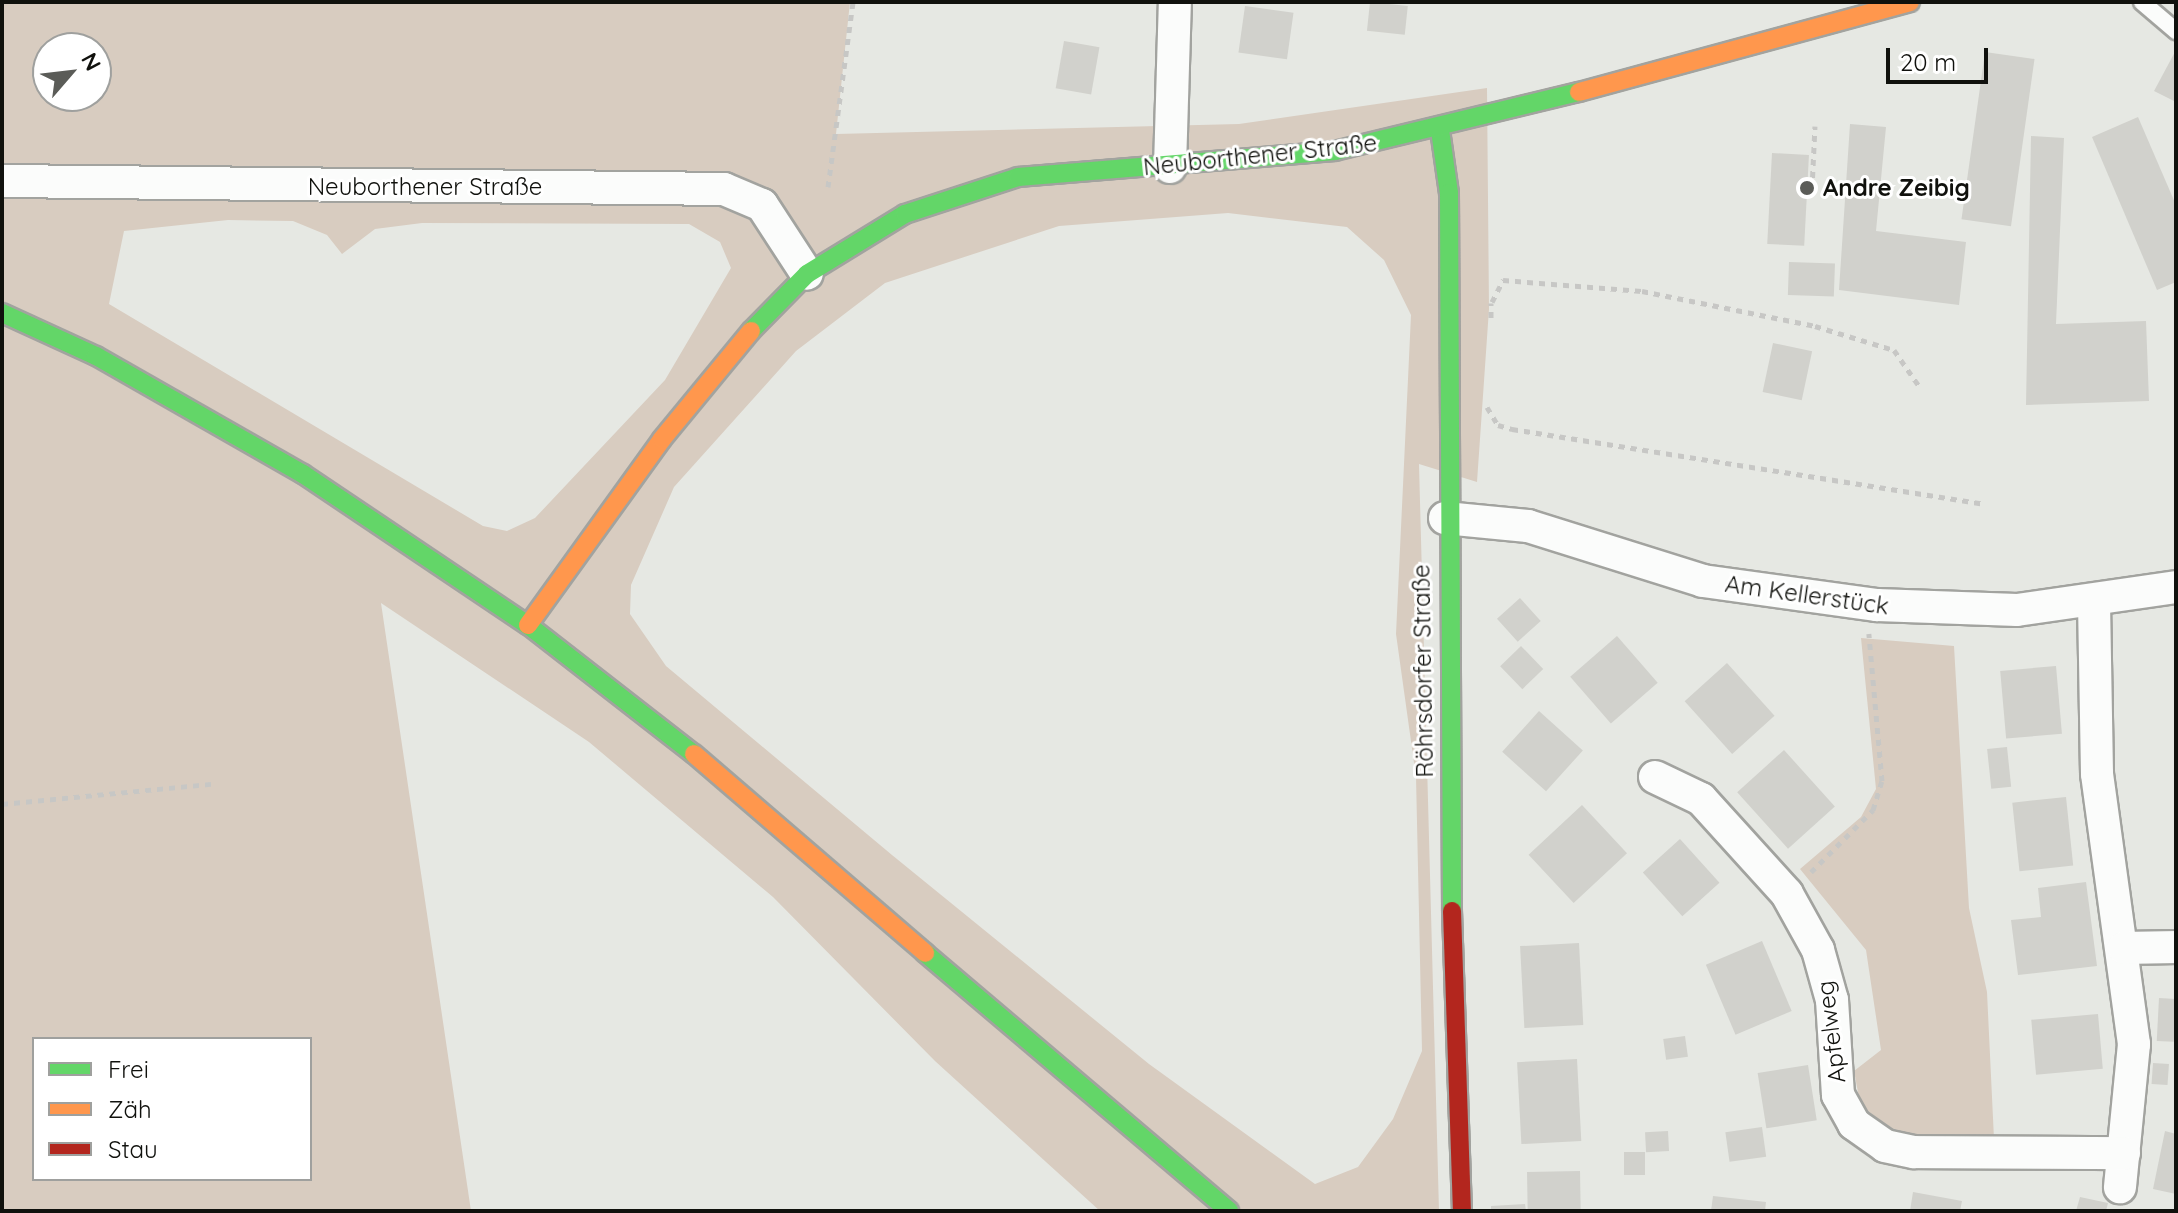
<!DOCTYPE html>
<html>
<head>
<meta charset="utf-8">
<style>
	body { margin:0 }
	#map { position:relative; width:2178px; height:1213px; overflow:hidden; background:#e6e8e3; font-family:Quicksand,sans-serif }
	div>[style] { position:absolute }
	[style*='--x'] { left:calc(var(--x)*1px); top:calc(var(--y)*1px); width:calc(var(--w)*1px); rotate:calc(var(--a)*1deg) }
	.green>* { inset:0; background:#d8ccc0 }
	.building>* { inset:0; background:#d1d1cc; transform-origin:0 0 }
	.path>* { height:5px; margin-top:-2.5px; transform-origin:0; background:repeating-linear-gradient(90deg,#c7c7c5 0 6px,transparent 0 12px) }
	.roads { filter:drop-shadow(2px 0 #a2a39f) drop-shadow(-2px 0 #a2a39f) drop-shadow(0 2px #a2a39f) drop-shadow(0 -2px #a2a39f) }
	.lane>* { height:16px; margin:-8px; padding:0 8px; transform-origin:8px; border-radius:8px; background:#fbfcfb }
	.street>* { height:32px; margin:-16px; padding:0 16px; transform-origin:16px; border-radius:16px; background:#fbfcfb }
	.fast>* { height:18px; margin:-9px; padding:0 9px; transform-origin:9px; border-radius:9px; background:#63d668 }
	.slow>* { height:18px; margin:-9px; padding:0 9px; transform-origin:9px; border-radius:9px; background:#ff974d }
	.jam>* { height:18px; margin:-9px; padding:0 9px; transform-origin:9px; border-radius:9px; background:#b3261e }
	.dots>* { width:22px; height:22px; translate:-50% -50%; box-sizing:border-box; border:4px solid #fff; border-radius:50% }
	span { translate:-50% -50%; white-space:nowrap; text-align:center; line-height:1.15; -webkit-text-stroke:6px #fff; paint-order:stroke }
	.street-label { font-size:24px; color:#10110d }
	.poi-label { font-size:24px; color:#10110d; font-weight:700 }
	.left { translate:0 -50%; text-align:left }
	.frame { position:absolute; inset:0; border:4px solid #10110d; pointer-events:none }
	.legend { position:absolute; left:32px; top:1037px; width:280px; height:144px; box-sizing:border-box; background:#fff; border:2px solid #9fa09e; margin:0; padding:10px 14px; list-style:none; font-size:24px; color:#10110d }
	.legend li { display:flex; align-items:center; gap:16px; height:40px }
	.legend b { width:40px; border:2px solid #9fa09e }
	.north { position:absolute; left:32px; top:32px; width:80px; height:80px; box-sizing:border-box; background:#fff; border:2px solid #9fa09e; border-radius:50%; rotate:62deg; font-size:22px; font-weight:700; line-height:32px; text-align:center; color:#10110d }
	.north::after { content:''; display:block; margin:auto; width:28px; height:36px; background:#5b5c58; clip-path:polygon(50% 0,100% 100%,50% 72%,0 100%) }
	.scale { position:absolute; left:1886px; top:48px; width:102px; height:36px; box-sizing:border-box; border:4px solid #10110d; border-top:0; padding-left:10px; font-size:24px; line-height:28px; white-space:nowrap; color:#10110d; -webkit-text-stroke:6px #fff; paint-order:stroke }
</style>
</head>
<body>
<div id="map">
	<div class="green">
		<i style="clip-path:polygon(evenodd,2px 2px,850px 2px,836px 134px,1239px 124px,1487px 88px,1489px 309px,1477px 482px,1419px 464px,1439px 1211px,1100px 1211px,935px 1061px,773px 897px,589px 742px,381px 603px,471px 1211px,2px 1211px,2px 2px,48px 48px,96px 48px,96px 96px,48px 96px,48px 48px,2px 2px,1228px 213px,1347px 227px,1384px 260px,1411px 315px,1396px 634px,1416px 777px,1422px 1051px,1393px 1119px,1358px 1167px,1315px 1184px,1149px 1064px,892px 855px,666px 666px,630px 614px,631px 585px,674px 487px,796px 351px,885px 283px,1059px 226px,1228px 213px,2px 2px,228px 220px,293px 221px,327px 235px,342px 254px,375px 229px,422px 223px,689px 224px,720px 242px,731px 268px,665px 380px,535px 518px,507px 531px,483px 526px,109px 304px,124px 231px,228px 220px,2px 2px,34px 1039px,310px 1039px,310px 1179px,34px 1179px,34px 1039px)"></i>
		<i style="clip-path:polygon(1861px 638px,1954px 646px,1969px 908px,1987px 992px,1994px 1139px,1914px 1139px,1889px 1131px,1860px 1103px,1854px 1071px,1881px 1050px,1866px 950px,1800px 869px,1861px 817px,1876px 789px)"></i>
	</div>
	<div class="building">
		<i style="left:1370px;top:2px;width:38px;height:29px;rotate:6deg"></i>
		<i style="left:1245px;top:6px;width:49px;height:47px;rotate:8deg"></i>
		<i style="left:1064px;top:41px;width:36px;height:48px;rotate:10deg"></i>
		<i style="clip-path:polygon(2176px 50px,2176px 102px,2154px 91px)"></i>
		<i style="left:1985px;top:52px;width:50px;height:169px;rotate:8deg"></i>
		<i style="clip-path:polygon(2138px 117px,2176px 205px,2176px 282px,2157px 290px,2092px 137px)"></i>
		<i style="clip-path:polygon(1850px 124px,1886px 127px,1876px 231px,1966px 242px,1959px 305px,1839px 290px)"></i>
		<i style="clip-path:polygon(2031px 136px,2064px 138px,2056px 324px,2146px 321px,2149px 401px,2026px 405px)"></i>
		<i style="left:1772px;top:153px;width:37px;height:91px;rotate:3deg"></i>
		<i style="left:1789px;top:262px;width:46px;height:33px;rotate:2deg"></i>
		<i style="left:1773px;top:343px;width:40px;height:50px;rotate:12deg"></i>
		<i style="left:1520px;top:598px;width:31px;height:31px;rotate:48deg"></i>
		<i style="left:1617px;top:636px;width:62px;height:62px;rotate:49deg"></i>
		<i style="left:1521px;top:646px;width:32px;height:29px;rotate:46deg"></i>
		<i style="left:1727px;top:663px;width:71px;height:57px;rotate:48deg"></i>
		<i style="left:2056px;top:666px;width:68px;height:56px;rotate:85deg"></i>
		<i style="left:1539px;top:711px;width:59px;height:55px;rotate:42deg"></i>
		<i style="left:2007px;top:747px;width:40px;height:20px;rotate:84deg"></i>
		<i style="left:1784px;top:750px;width:76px;height:63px;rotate:48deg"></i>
		<i style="left:2066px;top:797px;width:69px;height:54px;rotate:84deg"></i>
		<i style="left:1582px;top:805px;width:66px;height:73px;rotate:47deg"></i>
		<i style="left:1680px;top:839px;width:59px;height:50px;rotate:48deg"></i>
		<i style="clip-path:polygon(2086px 882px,2097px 966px,2018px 975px,2011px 920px,2041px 917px,2038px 888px)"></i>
		<i style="left:1762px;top:941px;width:76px;height:61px;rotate:67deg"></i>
		<i style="left:1579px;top:943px;width:82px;height:59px;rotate:87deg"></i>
		<i style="left:2159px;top:998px;width:17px;height:43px;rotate:3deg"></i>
		<i style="left:2098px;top:1014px;width:55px;height:67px;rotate:85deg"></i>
		<i style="left:1685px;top:1036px;width:21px;height:22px;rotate:82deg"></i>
		<i style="left:1577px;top:1059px;width:82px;height:60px;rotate:87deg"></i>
		<i style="left:2153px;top:1063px;width:16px;height:21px;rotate:4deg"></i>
		<i style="left:1808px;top:1065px;width:56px;height:51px;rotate:81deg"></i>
		<i style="left:1762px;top:1127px;width:30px;height:37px;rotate:82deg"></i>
		<i style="left:1668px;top:1131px;width:20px;height:23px;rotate:87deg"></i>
		<i style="clip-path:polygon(2165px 1131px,2176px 1134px,2176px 1194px,2153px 1189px)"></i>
		<i style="left:1645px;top:1152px;width:23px;height:21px;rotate:90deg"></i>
		<i style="left:1580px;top:1171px;width:40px;height:53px;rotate:89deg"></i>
		<i style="clip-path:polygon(1913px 1192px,1962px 1201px,1960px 1211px,1910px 1211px)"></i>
		<i style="clip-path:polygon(1713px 1196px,1766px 1202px,1765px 1211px,1711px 1211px)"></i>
		<i style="clip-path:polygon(2080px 1197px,2108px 1203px,2106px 1211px,2076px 1211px)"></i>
		<i style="clip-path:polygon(1525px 1204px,1526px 1211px,1491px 1211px,1491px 1206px)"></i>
	</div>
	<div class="path">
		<i style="--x:828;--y:187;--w:187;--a:-82.3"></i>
		<i style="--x:1812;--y:189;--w:63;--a:-87.3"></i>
		<i style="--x:1492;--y:302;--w:25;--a:-63"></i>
		<i style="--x:1503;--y:280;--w:139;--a:4.5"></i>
		<i style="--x:1642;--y:291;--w:177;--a:11.4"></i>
		<i style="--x:1815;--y:326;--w:83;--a:16.9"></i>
		<i style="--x:1894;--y:350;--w:44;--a:55.2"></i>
		<i style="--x:1491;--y:318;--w:15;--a:-90"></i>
		<i style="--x:1487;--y:407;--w:21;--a:59"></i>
		<i style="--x:1498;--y:425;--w:15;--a:16"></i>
		<i style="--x:1512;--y:429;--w:479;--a:9"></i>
		<i style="--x:2;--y:804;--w:210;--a:-5.5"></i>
		<i style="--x:1811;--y:872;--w:88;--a:-45"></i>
		<i style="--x:1873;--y:810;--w:30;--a:-73"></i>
		<i style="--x:1882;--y:781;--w:148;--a:-95.1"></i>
	</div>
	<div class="roads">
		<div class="lane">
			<i style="--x:2142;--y:2;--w:45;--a:40.5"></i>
		</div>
		<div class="street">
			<i style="--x:1170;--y:167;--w:165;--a:-88.3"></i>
			<i style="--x:2;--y:181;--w:722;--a:0.63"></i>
			<i style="--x:724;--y:189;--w:41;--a:22.8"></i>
			<i style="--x:762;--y:205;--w:82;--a:56.9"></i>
			<i style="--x:1445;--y:518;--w:83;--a:5.5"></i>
			<i style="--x:1528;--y:526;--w:183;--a:17.4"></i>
			<i style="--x:1703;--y:581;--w:176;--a:7.9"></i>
			<i style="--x:1877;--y:605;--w:140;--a:2"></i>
			<i style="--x:2017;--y:610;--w:161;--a:-8.2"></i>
			<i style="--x:2094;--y:602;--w:172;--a:89"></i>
			<i style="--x:2097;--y:774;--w:273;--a:82.2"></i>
			<i style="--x:2134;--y:1044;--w:144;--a:95.6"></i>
			<i style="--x:1655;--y:777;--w:51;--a:25.6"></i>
			<i style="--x:1701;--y:799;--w:128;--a:47.8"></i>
			<i style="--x:1787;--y:894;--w:64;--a:61"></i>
			<i style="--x:1818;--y:950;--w:52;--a:74.4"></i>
			<i style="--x:1832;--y:1000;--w:95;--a:86.4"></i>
			<i style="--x:1838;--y:1095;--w:33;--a:61"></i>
			<i style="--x:1854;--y:1124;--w:38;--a:35"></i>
			<i style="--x:1885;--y:1146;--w:30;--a:12"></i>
			<i style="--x:1914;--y:1152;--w:210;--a:0.3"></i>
			<i style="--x:2124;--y:948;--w:52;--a:-1.1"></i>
		</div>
		<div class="fast">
			<i style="--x:1440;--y:130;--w:64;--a:81.9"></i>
			<i style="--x:1449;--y:193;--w:718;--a:89.76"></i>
			<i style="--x:2;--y:313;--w:103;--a:24.6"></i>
			<i style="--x:96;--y:356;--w:238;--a:29.7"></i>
			<i style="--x:303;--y:474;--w:271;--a:33.9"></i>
			<i style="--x:528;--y:625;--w:210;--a:37.9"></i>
			<i style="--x:751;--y:331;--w:80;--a:-45.5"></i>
			<i style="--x:807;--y:274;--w:115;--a:-31.5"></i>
			<i style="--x:905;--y:214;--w:119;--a:-18.1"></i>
			<i style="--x:1018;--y:177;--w:318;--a:-4.7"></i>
			<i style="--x:1335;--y:151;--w:251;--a:-13.6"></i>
			<i style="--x:925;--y:953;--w:399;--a:40.3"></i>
		</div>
		<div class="slow">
			<i style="--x:1579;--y:92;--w:343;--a:-15.2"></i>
			<i style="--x:528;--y:625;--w:229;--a:-54.2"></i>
			<i style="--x:662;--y:439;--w:140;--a:-50.5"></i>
			<i style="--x:694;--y:754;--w:305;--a:40.7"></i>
		</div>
		<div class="jam">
			<i style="--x:1452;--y:911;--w:300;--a:88.1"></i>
		</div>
	</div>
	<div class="dots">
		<i style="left:1807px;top:188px;background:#5b5c58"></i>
	</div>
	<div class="street-label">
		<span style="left:1260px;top:155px;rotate:-6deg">Neuborthener Straße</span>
		<span style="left:425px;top:187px">Neuborthener Straße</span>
		<span style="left:1807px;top:595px;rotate:8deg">Am Kellerstück</span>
		<span style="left:1423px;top:671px;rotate:-91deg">Röhrsdorfer Straße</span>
		<span style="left:1831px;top:1032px;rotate:-97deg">Apfelweg</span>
	</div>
	<div class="poi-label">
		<span class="left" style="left:1823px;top:188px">Andre Zeibig</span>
	</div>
	<div class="frame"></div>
	<ul class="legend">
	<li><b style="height:10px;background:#63d668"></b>Frei</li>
	<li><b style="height:10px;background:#ff974d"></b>Zäh</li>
	<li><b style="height:10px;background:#b3261e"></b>Stau</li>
	</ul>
	<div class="north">N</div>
	<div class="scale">20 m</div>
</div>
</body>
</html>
